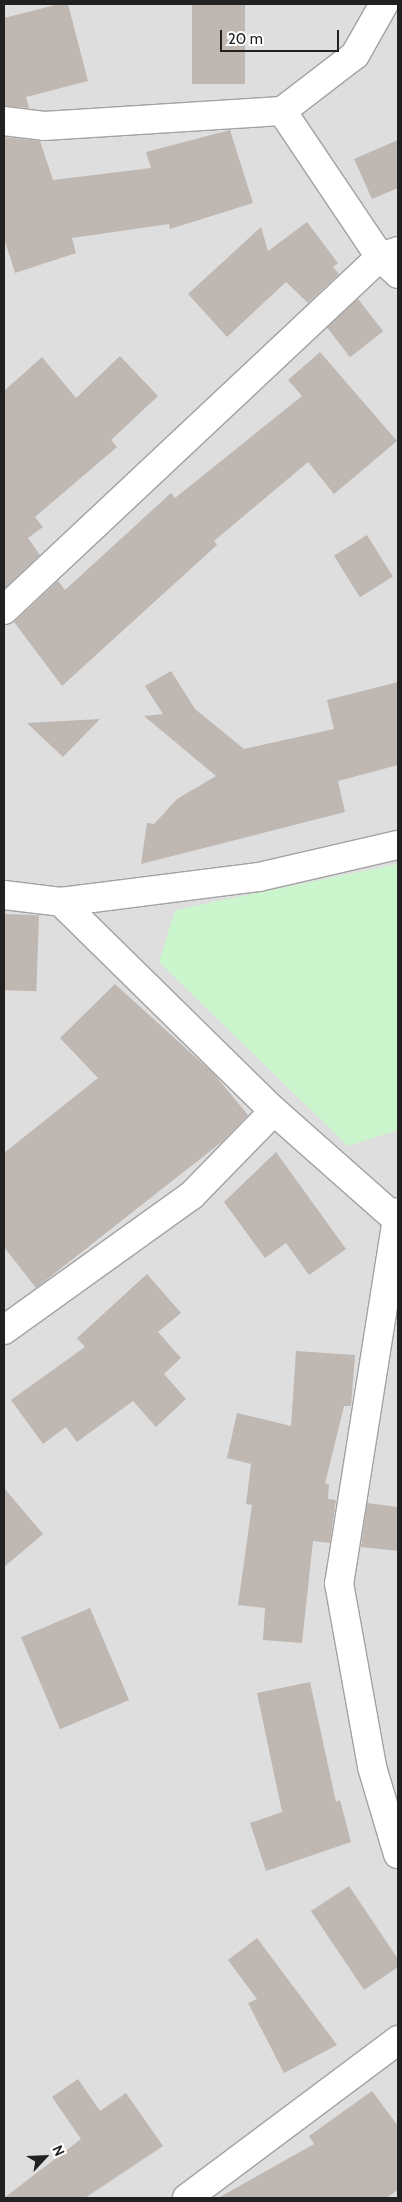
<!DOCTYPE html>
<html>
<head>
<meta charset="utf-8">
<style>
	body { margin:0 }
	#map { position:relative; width:402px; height:2202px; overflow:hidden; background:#f0eee9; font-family:Cabin,sans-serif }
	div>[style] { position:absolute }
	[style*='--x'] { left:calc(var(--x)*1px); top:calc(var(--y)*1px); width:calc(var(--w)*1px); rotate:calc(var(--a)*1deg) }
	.residential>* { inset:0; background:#dfdede; transform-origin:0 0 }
	.park>* { inset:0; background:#cbf5cd }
	.building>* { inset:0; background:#beb7b2; transform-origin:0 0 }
	.roads { filter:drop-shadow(1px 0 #a2a2a2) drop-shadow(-1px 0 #a2a2a2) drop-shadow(0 1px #a2a2a2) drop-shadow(0 -1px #a2a2a2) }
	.street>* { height:28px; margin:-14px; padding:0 14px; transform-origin:14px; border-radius:14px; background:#fff }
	span { translate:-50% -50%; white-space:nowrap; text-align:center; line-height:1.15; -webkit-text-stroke:4.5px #fff; paint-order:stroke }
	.frame { position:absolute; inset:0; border:5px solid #212121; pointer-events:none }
	.north { position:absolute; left:20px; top:2132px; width:50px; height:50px; -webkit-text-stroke:4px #fff; paint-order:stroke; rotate:65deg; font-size:14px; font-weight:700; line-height:20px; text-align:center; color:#212121 }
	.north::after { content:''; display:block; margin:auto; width:18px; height:22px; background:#212121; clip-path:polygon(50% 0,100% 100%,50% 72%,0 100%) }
	.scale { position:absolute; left:220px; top:30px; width:119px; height:22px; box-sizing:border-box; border:2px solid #212121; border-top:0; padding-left:6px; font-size:15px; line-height:18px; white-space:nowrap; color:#212121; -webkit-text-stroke:4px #fff; paint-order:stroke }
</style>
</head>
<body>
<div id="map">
	<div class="residential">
		<i style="left:4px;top:4px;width:394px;height:2194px"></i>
	</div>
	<div class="park">
		<i style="clip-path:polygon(398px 864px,398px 1130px,348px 1146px,159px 962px,175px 910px)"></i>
	</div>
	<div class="building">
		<i style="clip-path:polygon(59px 4px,68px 4px,88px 81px,26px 97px,29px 108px,4px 106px,4px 18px)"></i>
		<i style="left:192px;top:4px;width:53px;height:80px"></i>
		<i style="clip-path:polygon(230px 130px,253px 203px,170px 229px,169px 224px,72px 238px,76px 253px,15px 273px,4px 238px,4px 137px,40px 141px,53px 180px,151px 168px,146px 152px)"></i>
		<i style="clip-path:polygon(398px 140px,398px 188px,372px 199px,354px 159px)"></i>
		<i style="clip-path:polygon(307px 222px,338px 263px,333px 267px,339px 274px,308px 303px,286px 282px,227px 337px,188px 294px,261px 227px,268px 251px)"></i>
		<i style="left:358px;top:299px;width:41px;height:42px;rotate:52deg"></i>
		<i style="clip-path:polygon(320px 352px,397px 441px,334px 494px,308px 462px,214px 541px,217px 545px,62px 686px,14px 622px,58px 581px,65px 590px,171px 493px,175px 498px,302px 396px,288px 380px)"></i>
		<i style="clip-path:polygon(120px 356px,158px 396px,111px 440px,117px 447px,35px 517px,43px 527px,28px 538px,40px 555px,4px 589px,4px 391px,42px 357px,76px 398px)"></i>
		<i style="left:367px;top:535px;width:49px;height:39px;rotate:58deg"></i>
		<i style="clip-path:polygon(171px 671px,195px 709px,244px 749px,334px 729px,327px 700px,398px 682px,398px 765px,338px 781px,345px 812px,141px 864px,147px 823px,154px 824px,177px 799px,216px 776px,144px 716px,163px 714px,145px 686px)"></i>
		<i style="clip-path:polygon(100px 719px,63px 757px,27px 723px)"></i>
		<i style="left:4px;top:914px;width:35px;height:76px;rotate:2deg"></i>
		<i style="clip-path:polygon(115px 984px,214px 1074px,248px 1115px,223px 1141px,36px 1288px,4px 1247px,4px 1153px,98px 1078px,60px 1038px)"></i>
		<i style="clip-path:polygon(276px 1152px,346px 1249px,309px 1275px,286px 1243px,265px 1258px,224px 1202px)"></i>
		<i style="clip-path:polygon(147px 1274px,181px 1313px,158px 1332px,181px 1358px,164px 1374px,186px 1399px,156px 1427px,133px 1401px,77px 1442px,66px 1427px,43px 1444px,11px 1400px,85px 1347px,77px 1338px)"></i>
		<i style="clip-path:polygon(296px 1351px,355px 1355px,351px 1406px,344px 1406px,325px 1484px,329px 1484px,328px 1499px,336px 1500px,330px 1543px,313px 1541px,302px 1643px,263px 1640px,265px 1608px,238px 1605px,252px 1505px,246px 1504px,251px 1464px,227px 1458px,237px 1413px,291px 1426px)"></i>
		<i style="clip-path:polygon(4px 1488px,43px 1534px,4px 1567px)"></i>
		<i style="clip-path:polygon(367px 1503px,398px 1507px,398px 1551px,361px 1547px)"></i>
		<i style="left:90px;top:1608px;width:100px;height:75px;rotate:67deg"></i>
		<i style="clip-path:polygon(310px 1682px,336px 1802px,340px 1800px,351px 1842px,266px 1871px,250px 1823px,282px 1812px,257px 1693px)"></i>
		<i style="clip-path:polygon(349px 1886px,398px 1959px,398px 1967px,364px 1990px,311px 1911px)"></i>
		<i style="clip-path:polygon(257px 1938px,337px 2045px,284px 2073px,248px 2003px,257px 1999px,228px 1960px)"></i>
		<i style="clip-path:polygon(78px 2079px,100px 2111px,126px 2093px,163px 2146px,85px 2198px,4px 2198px,81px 2139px,52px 2097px)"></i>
		<i style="clip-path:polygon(372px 2091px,398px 2126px,398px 2190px,386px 2198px,218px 2198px,314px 2144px,309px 2136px)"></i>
	</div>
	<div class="roads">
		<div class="street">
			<i style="--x:282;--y:111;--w:176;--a:56.1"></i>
			<i style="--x:380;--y:257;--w:25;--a:43"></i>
			<i style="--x:282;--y:111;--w:92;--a:-37.5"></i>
			<i style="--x:355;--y:55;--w:59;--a:-60.4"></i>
			<i style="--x:4;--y:121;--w:40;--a:7.1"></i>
			<i style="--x:44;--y:126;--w:238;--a:-3.6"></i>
			<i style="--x:4;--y:610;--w:516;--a:-43.19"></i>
			<i style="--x:380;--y:257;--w:19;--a:-18"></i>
			<i style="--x:4;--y:895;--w:57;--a:7"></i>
			<i style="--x:61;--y:902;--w:200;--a:-7.2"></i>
			<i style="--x:259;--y:877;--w:143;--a:-13"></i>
			<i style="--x:61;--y:902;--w:298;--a:44.5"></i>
			<i style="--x:274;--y:1111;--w:162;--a:41.5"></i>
			<i style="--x:398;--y:1212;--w:376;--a:99"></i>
			<i style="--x:339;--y:1583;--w:187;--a:79.8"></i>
			<i style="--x:372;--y:1767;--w:91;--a:73.4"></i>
			<i style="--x:4;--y:1330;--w:231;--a:-35.7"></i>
			<i style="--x:192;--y:1195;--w:117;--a:-45.7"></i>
			<i style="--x:187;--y:2198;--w:264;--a:-36.8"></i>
		</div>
	</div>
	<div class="frame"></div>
	<div class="north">N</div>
	<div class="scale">20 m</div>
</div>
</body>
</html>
